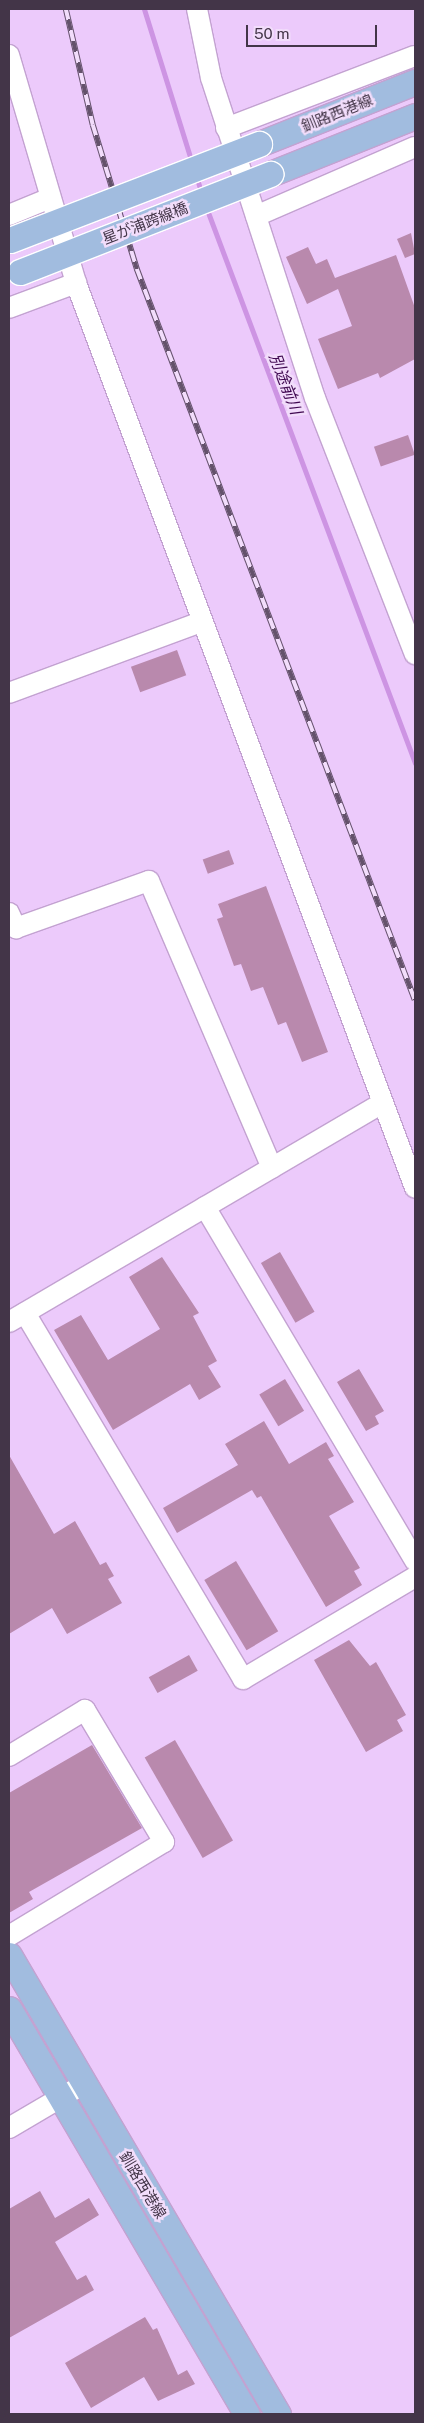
<!DOCTYPE html>
<html>
<head>
<meta charset="utf-8">
<style>
	body { margin:0 }
	#map { position:relative; width:424px; height:2423px; overflow:hidden; background:#eccafb; font-family:"Public Sans","Noto Sans JP",sans-serif }
	div>[style] { position:absolute }
	[style*='--x'] { left:calc(var(--x)*1px); top:calc(var(--y)*1px); width:calc(var(--w)*1px); rotate:calc(var(--a)*1deg) }
	.stream>* { height:5px; margin:-2.5px; padding:0 2.5px; transform-origin:2.5px; border-radius:2.5px; background:#cd94e3 }
	.building>* { inset:0; background:#b989ad; transform-origin:0 0 }
	.roads { filter:drop-shadow(1px 0 #c3a2d1) drop-shadow(-1px 0 #c3a2d1) drop-shadow(0 1px #c3a2d1) drop-shadow(0 -1px #c3a2d1) }
	.minor>* { height:20px; margin:-10px; padding:0 10px; transform-origin:10px; border-radius:10px; background:#fff }
	.major>* { height:25px; margin:-12.5px; padding:0 12.5px; transform-origin:12.5px; border-radius:12.5px; background:#a1bcdf }
	.rail>* { height:5.5px; margin-top:-2.75px; transform-origin:0; background:repeating-linear-gradient(90deg,#f2ddfb 0 11px,#64526b 0 22px); box-sizing:border-box; border-block:1px solid #64526b }
	.bridges { filter:drop-shadow(1px 0 #fff) drop-shadow(-1px 0 #fff) drop-shadow(0 1px #fff) drop-shadow(0 -1px #fff) }
	.major-bridge>* { height:25px; margin:-12.5px; padding:0 12.5px; transform-origin:12.5px; border-radius:12.5px; background:#a1bcdf }
	span { translate:-50% -50%; white-space:nowrap; text-align:center; line-height:1.15; -webkit-text-stroke:5px #f2ddfb; paint-order:stroke }
	.street-label { font-size:15px; color:#433548 }
	.water-label { font-size:16px; color:#400951; font-style:italic }
	.frame { position:absolute; inset:0; border:10px solid #433548; pointer-events:none }
	.scale { position:absolute; left:246px; top:25px; width:131px; height:22px; box-sizing:border-box; border:2px solid #433548; border-top:0; padding-left:6px; font-size:15px; line-height:18px; white-space:nowrap; color:#433548; -webkit-text-stroke:4px #f2ddfb; paint-order:stroke }
</style>
</head>
<body>
<div id="map">
	<div class="stream">
		<i style="--x:144;--y:9;--w:161;--a:72.7"></i>
		<i style="--x:196;--y:176;--w:20;--a:72"></i>
		<i style="--x:206;--y:207;--w:594;--a:69.4"></i>
	</div>
	<div class="building">
		<i style="clip-path:polygon(411px 233px,415px 254px,405px 258px,397px 239px)"></i>
		<i style="clip-path:polygon(308px 247px,316px 264px,327px 259px,335px 278px,396px 255px,415px 308px,415px 359px,380px 378px,378px 373px,338px 389px,318px 339px,352px 326px,338px 289px,307px 304px,286px 257px)"></i>
		<i style="left:408px;top:435px;width:21px;height:36px;rotate:71deg"></i>
		<i style="left:177px;top:650px;width:27px;height:49px;rotate:70deg"></i>
		<i style="left:229px;top:850px;width:15px;height:28px;rotate:70deg"></i>
		<i style="clip-path:polygon(266px 886px,328px 1052px,302px 1062px,286px 1022px,278px 1025px,263px 987px,251px 991px,241px 964px,234px 966px,217px 919px,223px 917px,218px 904px)"></i>
		<i style="left:280px;top:1252px;width:69px;height:22px;rotate:60deg"></i>
		<i style="clip-path:polygon(162px 1257px,199px 1313px,193px 1316px,217px 1361px,208px 1366px,221px 1387px,199px 1400px,190px 1384px,113px 1430px,54px 1330px,81px 1315px,108px 1360px,160px 1329px,129px 1277px)"></i>
		<i style="clip-path:polygon(359px 1369px,384px 1411px,375px 1416px,379px 1424px,366px 1431px,337px 1382px)"></i>
		<i style="left:285px;top:1379px;width:37px;height:30px;rotate:59deg"></i>
		<i style="clip-path:polygon(264px 1421px,289px 1464px,326px 1442px,334px 1456px,328px 1459px,354px 1502px,329px 1516px,360px 1568px,354px 1571px,362px 1585px,326px 1607px,261px 1496px,257px 1498px,252px 1490px,177px 1533px,163px 1508px,238px 1465px,225px 1444px)"></i>
		<i style="clip-path:polygon(9px 1455px,54px 1534px,75px 1521px,100px 1565px,106px 1562px,114px 1576px,108px 1579px,122px 1603px,67px 1634px,52px 1608px,9px 1634px)"></i>
		<i style="left:236px;top:1561px;width:82px;height:37px;rotate:59deg"></i>
		<i style="clip-path:polygon(349px 1640px,370px 1666px,376px 1662px,406px 1715px,397px 1720px,403px 1731px,366px 1752px,314px 1660px)"></i>
		<i style="left:189px;top:1655px;width:18px;height:46px;rotate:61deg"></i>
		<i style="left:175px;top:1740px;width:116px;height:35px;rotate:60deg"></i>
		<i style="clip-path:polygon(92px 1745px,142px 1828px,29px 1892px,33px 1899px,9px 1913px,9px 1793px)"></i>
		<i style="clip-path:polygon(40px 2191px,55px 2218px,89px 2198px,99px 2215px,55px 2242px,77px 2280px,86px 2275px,94px 2290px,9px 2338px,9px 2209px)"></i>
		<i style="clip-path:polygon(145px 2317px,153px 2330px,157px 2328px,178px 2375px,187px 2370px,195px 2384px,158px 2401px,144px 2377px,91px 2408px,65px 2363px)"></i>
	</div>
	<div class="roads">
		<div class="minor">
			<i style="--x:197;--y:9;--w:70;--a:78.5"></i>
			<i style="--x:211;--y:78;--w:336;--a:72"></i>
			<i style="--x:315;--y:398;--w:275;--a:68.7"></i>
			<i style="--x:9;--y:55;--w:238;--a:73.6"></i>
			<i style="--x:76;--y:283;--w:966;--a:69.46"></i>
			<i style="--x:226;--y:128;--w:202;--a:-20.9"></i>
			<i style="--x:9;--y:215;--w:44;--a:-22.5"></i>
			<i style="--x:256;--y:216;--w:173;--a:-23.5"></i>
			<i style="--x:9;--y:308;--w:72;--a:-20.5"></i>
			<i style="--x:9;--y:693;--w:205;--a:-20.3"></i>
			<i style="--x:9;--y:913;--w:17;--a:65"></i>
			<i style="--x:16;--y:928;--w:141;--a:-19.5"></i>
			<i style="--x:149;--y:881;--w:312;--a:66.8"></i>
			<i style="--x:205;--y:1207;--w:412;--a:59.3"></i>
			<i style="--x:25;--y:1313;--w:426;--a:59.2"></i>
			<i style="--x:243;--y:1679;--w:200;--a:-30.7"></i>
			<i style="--x:9;--y:1322;--w:433;--a:-30.4"></i>
			<i style="--x:9;--y:1756;--w:89;--a:-31.2"></i>
			<i style="--x:85;--y:1710;--w:154;--a:59.1"></i>
			<i style="--x:164;--y:1842;--w:181;--a:148.8"></i>
			<i style="--x:9;--y:2128;--w:87;--a:-30.4"></i>
		</div>
		<div class="major">
			<i style="--x:259;--y:144;--w:168;--a:-21.7"></i>
			<i style="--x:270;--y:174;--w:156;--a:-21.8"></i>
			<i style="--x:9;--y:1955;--w:532;--a:59.63"></i>
			<i style="--x:9;--y:2009;--w:470;--a:59.6"></i>
		</div>
	</div>
	<div class="rail">
		<i style="--x:66;--y:9;--w:119;--a:76.9"></i>
		<i style="--x:93;--y:125;--w:151;--a:73"></i>
		<i style="--x:137;--y:269;--w:782;--a:69.18"></i>
	</div>
	<div class="bridges">
		<div class="major-bridge">
			<i style="--x:10;--y:240;--w:267;--a:-21.1"></i>
			<i style="--x:20;--y:272;--w:269;--a:-21.4"></i>
		</div>
	</div>
	<div class="street-label">
		<span style="left:337px;top:113px;rotate:-22deg">釧路西港線</span>
		<span style="left:145px;top:223px;rotate:-21deg">星が浦跨線橋</span>
		<span style="left:143px;top:2185px;rotate:59deg">釧路西港線</span>
	</div>
	<div class="water-label">
		<span style="left:285px;top:384px;rotate:69deg">別途前川</span>
	</div>
	<div class="frame"></div>
	<div class="scale">50 m</div>
</div>
</body>
</html>
